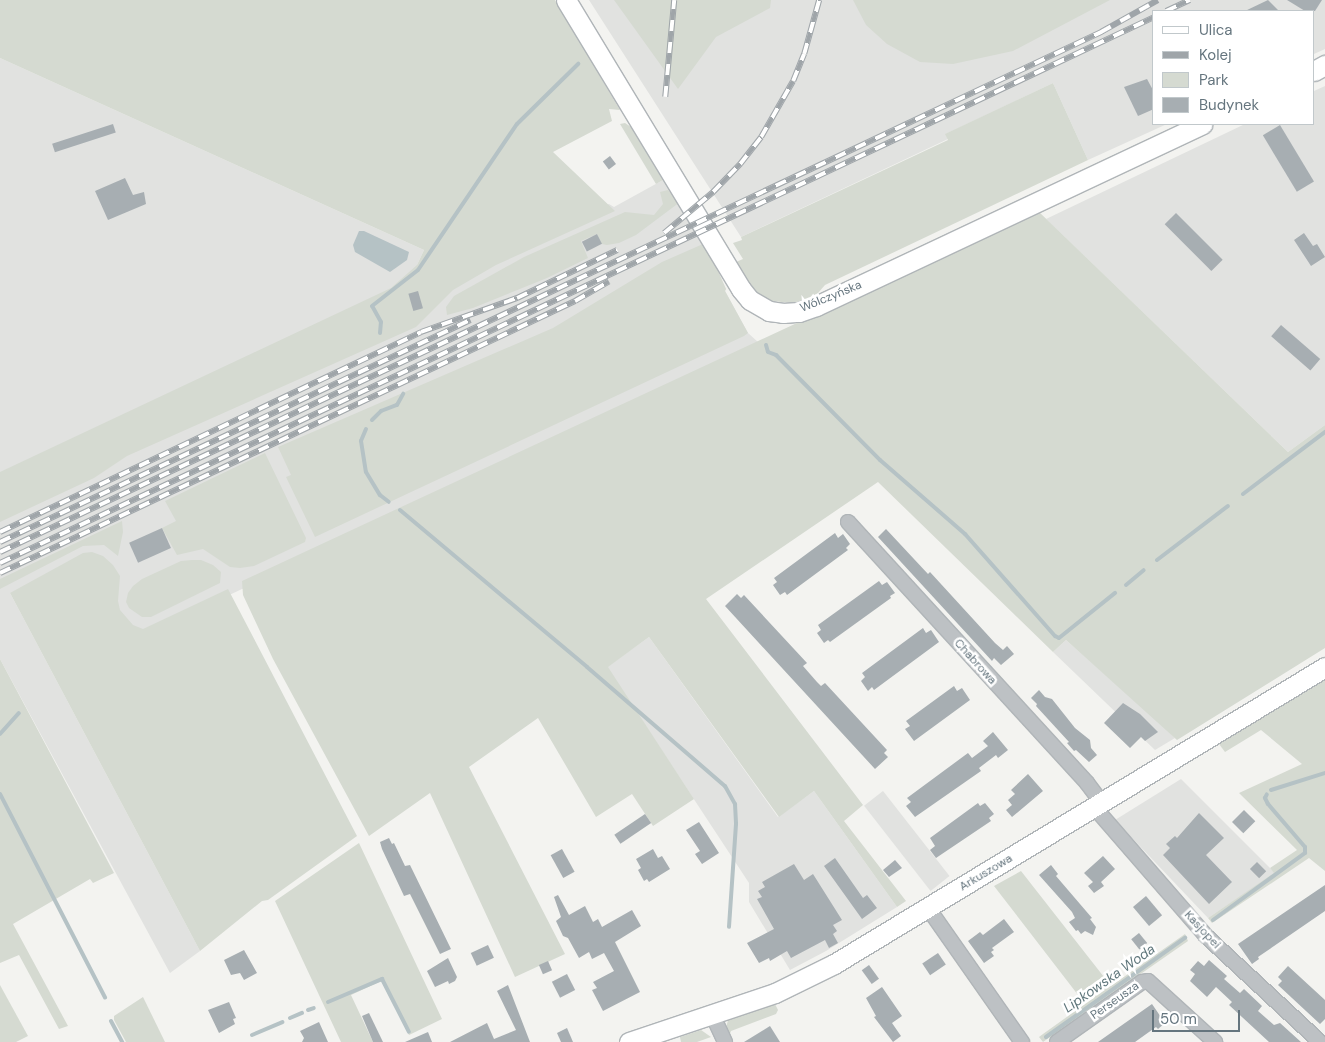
<!DOCTYPE html>
<html>
<head>
<meta charset="utf-8">
<style>
	body { margin:0 }
	#map { position:relative; width:1325px; height:1042px; overflow:hidden; background:#f3f3f0; font-family:"DM Sans",sans-serif }
	div>[style] { position:absolute }
	[style*='--x'] { left:calc(var(--x)*1px); top:calc(var(--y)*1px); width:calc(var(--w)*1px); rotate:calc(var(--a)*1deg) }
	.built>* { inset:0; background:#e1e2e0; transform-origin:0 0 }
	.green>* { inset:0; background:#d5dad1 }
	.water>* { inset:0; background:#b5c2c5 }
	.stream>* { height:4px; margin:-2px; padding:0 2px; transform-origin:2px; border-radius:2px; background:#b5c2c5 }
	.building>* { inset:0; background:#a7aeb2; transform-origin:0 0 }
	.roads { filter:drop-shadow(1px 0 #b0b5b8) drop-shadow(-1px 0 #b0b5b8) drop-shadow(0 1px #b0b5b8) drop-shadow(0 -1px #b0b5b8) }
	.street>* { height:14px; margin:-7px; padding:0 7px; transform-origin:7px; border-radius:7px; background:#bdc1c4 }
	.secondary>* { height:19px; margin:-9.5px; padding:0 9.5px; transform-origin:9.5px; border-radius:9.5px; background:#fff }
	.rail>* { height:5.5px; margin-top:-2.75px; transform-origin:0; background:repeating-linear-gradient(90deg,#fff 0 11px,#9fa5a9 0 22px); box-sizing:border-box; border-block:1px solid #9fa5a9 }
	span { translate:-50% -50%; white-space:nowrap; text-align:center; line-height:1.15; -webkit-text-stroke:5px #fff; paint-order:stroke }
	.street-label { font-size:12px; color:#65757e }
	.water-label { font-size:14px; color:#60777c; font-style:italic }
	.legend { position:absolute; left:1152px; top:10px; width:162px; height:115px; box-sizing:border-box; background:#fff; border:1px solid #c1c8cb; margin:0; padding:6px 9px; list-style:none; font-size:15px; color:#65757e }
	.legend li { display:flex; align-items:center; gap:10px; height:25px }
	.legend b { width:25px; border:1px solid #c1c8cb }
	.scale { position:absolute; left:1152px; top:1010px; width:88px; height:22px; box-sizing:border-box; border:2px solid #65757e; border-top:0; padding-left:6px; font-size:15px; line-height:18px; white-space:nowrap; color:#65757e; -webkit-text-stroke:4px #fff; paint-order:stroke }
</style>
</head>
<body>
<div id="map">
	<div class="built">
		<i style="clip-path:polygon(589px 0,1325px 0,1325px 49px,1314px 54px,1314px 11px,1154px 11px,1154px 124px,1167px 124px,1088px 160px,1053px 83px,946px 134px,948px 139px,741px 237px)"></i>
		<i style="clip-path:polygon(0 58px,424px 250px,417px 265px,609px 204px,614px 207px,663px 180px,680px 202px,726px 289px,725px 291px,748px 333px,758px 342px,260px 588px,242px 589px,130px 642px,10px 593px,200px 951px,170px 973px,0 659px)"></i>
		<i style="clip-path:polygon(1325px 86px,1325px 425px,1288px 452px,1046px 219px,1245px 124px,1314px 124px,1314px 91px)"></i>
		<i style="clip-path:polygon(649px 637px,778px 817px,814px 791px,897px 907px,826px 951px,790px 970px,749px 902px,749px 883px,607px 667px)"></i>
		<i style="clip-path:polygon(1066px 640px,1162px 725px,1175px 738px,1155px 750px,1053px 652px)"></i>
		<i style="clip-path:polygon(1181px 779px,1275px 873px,1208px 918px,1115px 820px)"></i>
		<i style="left:883px;top:791px;width:108px;height:24px;rotate:52deg"></i>
	</div>
	<div class="green">
		<i style="clip-path:polygon(0 0,555px 0,620px 110px,609px 109px,612px 121px,553px 152px,615px 211px,496px 265px,453px 290px,416px 327px,127px 456px,94px 478px,0 522px,0 472px,391px 288px,417px 265px,424px 250px,0 58px)"></i>
		<i style="clip-path:polygon(614px 0,771px 0,770px 8px,716px 37px,678px 89px)"></i>
		<i style="clip-path:polygon(853px 0,1110px 0,1013px 51px,953px 64px,920px 62px,887px 44px,866px 25px)"></i>
		<i style="clip-path:polygon(1053px 83px,1088px 160px,825px 285px,818px 293px,806px 300px,791px 303px,772px 301px,759px 295px,751px 287px,736px 262px,743px 259px,733px 243px,742px 240px,741px 237px,948px 140px,945px 134px)"></i>
		<i style="clip-path:polygon(625px 123px,631px 127px,663px 180px,656px 184px,620px 124px)"></i>
		<i style="clip-path:polygon(668px 190px,680px 202px,636px 235px,619px 243px,607px 245px,602px 244px,597px 234px,581px 241px,588px 258px,547px 278px,473px 308px,447px 315px,446px 307px,454px 296px,524px 257px,625px 212px,654px 215px,663px 204px,660px 192px)"></i>
		<i style="clip-path:polygon(1038px 211px,1288px 452px,1325px 425px,1325px 648px,1177px 740px,1066px 640px,1053px 652px,878px 482px,706px 599px,863px 805px,844px 821px,906px 901px,897px 907px,814px 791px,779px 817px,649px 637px,608px 667px,694px 799px,653px 826px,632px 794px,596px 817px,538px 718px,469px 767px,565px 954px,515px 977px,430px 793px,369px 836px,273px 659px,243px 595px,242px 581px)"></i>
		<i style="clip-path:polygon(703px 244px,716px 266px,726px 289px,725px 291px,748px 333px,744px 336px,315px 537px,286px 477px,291px 475px,278px 447px,553px 328px,662px 262px)"></i>
		<i style="clip-path:polygon(265px 453px,306px 538px,305px 542px,254px 566px,240px 568px,230px 567px,203px 549px,177px 555px,162px 528px,176px 521px,165px 501px)"></i>
		<i style="clip-path:polygon(122px 521px,123px 532px,118px 556px,104px 545px,83px 546px,0 589px,0 579px)"></i>
		<i style="clip-path:polygon(92px 552px,103px 556px,113px 565px,120px 576px,118px 601px,120px 610px,133px 625px,143px 629px,228px 589px,357px 836px,268px 900px,262px 901px,200px 951px,10px 593px,83px 553px)"></i>
		<i style="clip-path:polygon(192px 560px,201px 560px,213px 565px,221px 572px,220px 583px,151px 617px,142px 617px,129px 608px,126px 602px,128px 593px,133px 586px,142px 579px,181px 561px)"></i>
		<i style="clip-path:polygon(0 659px,114px 873px,93px 883px,90px 879px,13px 924px,68px 1026px,59px 1029px,19px 955px,0 963px)"></i>
		<i style="clip-path:polygon(1325px 680px,1325px 871px,1309px 858px,1212px 923px,1208px 918px,1274px 873px,1270px 868px,1297px 850px,1239px 793px,1302px 764px,1261px 730px,1225px 752px,1219px 744px)"></i>
		<i style="clip-path:polygon(359px 843px,442px 1019px,409px 1035px,383px 981px,379px 982px,351px 995px,373px 1042px,341px 1042px,275px 901px)"></i>
		<i style="clip-path:polygon(1021px 871px,1111px 986px,1185px 934px,1188px 941px,1043px 1042px,1039px 1037px,1043px 1034px,1085px 1004px,994px 886px)"></i>
		<i style="clip-path:polygon(0 985px,28px 1036px,16px 1042px,0 1042px)"></i>
		<i style="clip-path:polygon(143px 997px,165px 1042px,126px 1042px,114px 1020px,114px 1016px)"></i>
		<i style="clip-path:polygon(775px 1004px,778px 1010px,776px 1014px,731px 1031px,729px 1036px,726px 1028px,728px 1020px)"></i>
		<i style="clip-path:polygon(701px 1030px,711px 1037px,697px 1042px,681px 1042px,680px 1037px)"></i>
	</div>
	<div class="water">
		<i style="clip-path:polygon(359px 231px,364px 231px,409px 252px,407px 260px,390px 272px,355px 252px,353px 245px)"></i>
	</div>
	<div class="stream">
		<i style="--x:380;--y:333;--w:11;--a:-85"></i>
		<i style="--x:381;--y:322;--w:18;--a:-119"></i>
		<i style="--x:372;--y:306;--w:58;--a:-38"></i>
		<i style="--x:418;--y:270;--w:176;--a:-55.9"></i>
		<i style="--x:517;--y:124;--w:86;--a:-44.5"></i>
		<i style="--x:766;--y:345;--w:7;--a:74"></i>
		<i style="--x:768;--y:352;--w:9;--a:21"></i>
		<i style="--x:776;--y:355;--w:148;--a:45.3"></i>
		<i style="--x:880;--y:460;--w:113;--a:41"></i>
		<i style="--x:965;--y:534;--w:136;--a:48.6"></i>
		<i style="--x:1055;--y:636;--w:4;--a:27"></i>
		<i style="--x:1059;--y:638;--w:72;--a:-38.8"></i>
		<i style="--x:372;--y:420;--w:13;--a:-45"></i>
		<i style="--x:381;--y:411;--w:17;--a:-21"></i>
		<i style="--x:397;--y:405;--w:13;--a:-61"></i>
		<i style="--x:366;--y:429;--w:13;--a:113"></i>
		<i style="--x:361;--y:441;--w:31;--a:81"></i>
		<i style="--x:366;--y:472;--w:27;--a:59"></i>
		<i style="--x:380;--y:495;--w:11;--a:38"></i>
		<i style="--x:1243;--y:494;--w:103;--a:-37.1"></i>
		<i style="--x:400;--y:510;--w:244;--a:40"></i>
		<i style="--x:587;--y:667;--w:182;--a:40.8"></i>
		<i style="--x:725;--y:786;--w:21;--a:61"></i>
		<i style="--x:735;--y:804;--w:20;--a:87"></i>
		<i style="--x:736;--y:824;--w:103;--a:93.9"></i>
		<i style="--x:1157;--y:560;--w:89;--a:-37.3"></i>
		<i style="--x:1126;--y:585;--w:23;--a:-40"></i>
		<i style="--x:0;--y:734;--w:28;--a:-48"></i>
		<i style="--x:1271;--y:790;--w:57;--a:-17.5"></i>
		<i style="--x:0;--y:794;--w:229;--a:62.7"></i>
		<i style="--x:1213;--y:920;--w:114;--a:-36.1"></i>
		<i style="--x:1305;--y:853;--w:6;--a:-90"></i>
		<i style="--x:1305;--y:847;--w:57;--a:-130.7"></i>
		<i style="--x:1268;--y:804;--w:7;--a:-117"></i>
		<i style="--x:1265;--y:798;--w:4;--a:-63"></i>
		<i style="--x:328;--y:1002;--w:59;--a:-23.1"></i>
		<i style="--x:382;--y:979;--w:59;--a:63"></i>
		<i style="--x:308;--y:1010;--w:6;--a:-18"></i>
		<i style="--x:290;--y:1018;--w:13;--a:-23"></i>
		<i style="--x:111;--y:1021;--w:24;--a:62"></i>
		<i style="--x:252;--y:1035;--w:33;--a:-23"></i>
		<i style="--x:1046;--y:1037;--w:171;--a:-35.5"></i>
	</div>
	<div class="building">
		<i style="clip-path:polygon(1268px 0,1279px 11px,1245px 11px)"></i>
		<i style="clip-path:polygon(1287px 0,1322px 0,1315px 11px,1305px 11px)"></i>
		<i style="clip-path:polygon(1147px 79px,1154px 92px,1154px 109px,1138px 116px,1124px 87px)"></i>
		<i style="left:113px;top:124px;width:9px;height:64px;rotate:72deg"></i>
		<i style="left:1280px;top:125px;width:66px;height:20px;rotate:59deg"></i>
		<i style="left:610px;top:156px;width:10px;height:9px;rotate:53deg"></i>
		<i style="clip-path:polygon(125px 178px,133px 195px,144px 192px,146px 204px,108px 220px,95px 191px)"></i>
		<i style="left:1176px;top:213px;width:66px;height:16px;rotate:45deg"></i>
		<i style="clip-path:polygon(1304px 233px,1313px 246px,1317px 244px,1325px 257px,1311px 266px,1294px 240px)"></i>
		<i style="left:597px;top:234px;width:11px;height:17px;rotate:63deg"></i>
		<i style="left:418px;top:291px;width:18px;height:10px;rotate:74deg"></i>
		<i style="left:1281px;top:325px;width:52px;height:15px;rotate:41deg"></i>
		<i style="left:162px;top:528px;width:22px;height:36px;rotate:66deg"></i>
		<i style="clip-path:polygon(886px 529px,928px 574px,930px 572px,995px 643px,1003px 650px,1007px 646px,1014px 654px,1001px 665px,994px 658px,992px 661px,878px 537px)"></i>
		<i style="clip-path:polygon(835px 533px,838px 538px,843px 534px,850px 544px,846px 548px,848px 550px,787px 595px,785px 592px,780px 595px,773px 585px,777px 582px,774px 578px)"></i>
		<i style="clip-path:polygon(879px 581px,882px 585px,887px 582px,895px 593px,890px 596px,891px 598px,830px 642px,828px 640px,824px 643px,817px 633px,821px 630px,818px 625px)"></i>
		<i style="clip-path:polygon(737px 594px,741px 598px,744px 595px,807px 663px,803px 666px,817px 682px,821px 686px,825px 683px,887px 750px,884px 753px,888px 757px,875px 769px,725px 606px)"></i>
		<i style="clip-path:polygon(923px 628px,926px 633px,931px 630px,939px 642px,874px 690px,872px 687px,868px 691px,861px 681px,865px 677px,862px 673px)"></i>
		<i style="clip-path:polygon(954px 686px,957px 691px,962px 688px,970px 700px,914px 741px,905px 729px,910px 726px,906px 721px)"></i>
		<i style="clip-path:polygon(1039px 690px,1045px 697px,1052px 699px,1075px 728px,1090px 740px,1091px 748px,1097px 755px,1089px 762px,1076px 750px,1074px 751px,1067px 743px,1069px 742px,1036px 706px,1037px 704px,1031px 698px)"></i>
		<i style="clip-path:polygon(1123px 703px,1140px 714px,1158px 732px,1145px 741px,1141px 737px,1130px 748px,1104px 723px)"></i>
		<i style="clip-path:polygon(993px 732px,1008px 750px,998px 758px,996px 755px,979px 768px,981px 771px,915px 817px,906px 806px,911px 802px,907px 798px,968px 753px,972px 758px,988px 746px,983px 741px)"></i>
		<i style="clip-path:polygon(1028px 774px,1043px 791px,1012px 817px,1006px 810px,1012px 805px,1008px 800px,1015px 794px,1011px 790px)"></i>
		<i style="clip-path:polygon(978px 803px,980px 806px,985px 803px,994px 814px,989px 818px,991px 821px,936px 858px,930px 850px,935px 846px,930px 838px)"></i>
		<i style="left:1244px;top:810px;width:16px;height:17px;rotate:45deg"></i>
		<i style="clip-path:polygon(1199px 813px,1224px 838px,1206px 855px,1232px 882px,1209px 904px,1163px 855px,1170px 848px,1166px 844px,1175px 836px,1177px 838px)"></i>
		<i style="left:645px;top:814px;width:11px;height:37px;rotate:56deg"></i>
		<i style="clip-path:polygon(699px 822px,719px 853px,702px 864px,695px 854px,700px 851px,686px 830px)"></i>
		<i style="clip-path:polygon(389px 838px,392px 844px,394px 843px,405px 866px,410px 865px,451px 949px,440px 954px,410px 894px,404px 896px,382px 849px,380px 842px)"></i>
		<i style="left:562px;top:849px;width:26px;height:13px;rotate:61deg"></i>
		<i style="clip-path:polygon(653px 849px,658px 858px,662px 856px,670px 869px,649px 882px,647px 879px,644px 881px,638px 870px,641px 868px,636px 859px)"></i>
		<i style="clip-path:polygon(1103px 856px,1115px 869px,1101px 882px,1104px 886px,1094px 893px,1088px 886px,1093px 882px,1084px 873px)"></i>
		<i style="clip-path:polygon(835px 858px,863px 898px,867px 895px,877px 908px,862px 919px,824px 866px)"></i>
		<i style="clip-path:polygon(895px 860px,902px 868px,889px 877px,883px 870px)"></i>
		<i style="left:1257px;top:862px;width:13px;height:10px;rotate:45deg"></i>
		<i style="clip-path:polygon(794px 864px,804px 880px,813px 874px,842px 920px,833px 925px,837px 931px,833px 934px,838px 943px,829px 948px,825px 940px,791px 958px,787px 951px,770px 961px,769px 958px,759px 963px,747px 943px,774px 929px,757px 899px,762px 897px,758px 891px,765px 887px,762px 882px)"></i>
		<i style="clip-path:polygon(1051px 865px,1058px 874px,1056px 876px,1092px 918px,1090px 919px,1096px 927px,1093px 935px,1085px 931px,1081px 934px,1078px 930px,1076px 931px,1069px 922px,1075px 918px,1072px 912px,1039px 875px)"></i>
		<i style="clip-path:polygon(1325px 885px,1325px 911px,1258px 957px,1259px 959px,1252px 964px,1238px 944px)"></i>
		<i style="clip-path:polygon(558px 895px,569px 915px,585px 906px,593px 922px,598px 919px,602px 927px,632px 910px,641px 926px,615px 942px,640px 992px,603px 1011px,592px 990px,597px 988px,593px 982px,614px 971px,604px 953px,592px 959px,589px 952px,579px 958px,568px 938px,563px 936px,556px 921px,561px 917px,554px 897px)"></i>
		<i style="left:1146px;top:896px;width:25px;height:17px;rotate:50deg"></i>
		<i style="clip-path:polygon(1004px 919px,1014px 932px,992px 948px,994px 950px,991px 952px,994px 956px,984px 963px,968px 941px,980px 932px,983px 935px)"></i>
		<i style="left:1139px;top:933px;width:13px;height:10px;rotate:51deg"></i>
		<i style="left:488px;top:945px;width:14px;height:19px;rotate:65deg"></i>
		<i style="clip-path:polygon(244px 950px,257px 973px,244px 980px,240px 973px,231px 975px,224px 960px)"></i>
		<i style="left:938px;top:953px;width:14px;height:19px;rotate:56deg"></i>
		<i style="clip-path:polygon(448px 958px,457px 977px,455px 981px,449px 984px,448px 981px,435px 987px,427px 971px)"></i>
		<i style="clip-path:polygon(1209px 960px,1227px 976px,1224px 979px,1240px 993px,1244px 989px,1262px 1006px,1258px 1011px,1274px 1025px,1280px 1023px,1301px 1042px,1269px 1042px,1229px 1005px,1232px 1002px,1216px 987px,1207px 997px,1190px 981px,1195px 974px,1190px 970px,1198px 961px,1204px 966px)"></i>
		<i style="left:548px;top:961px;width:10px;height:10px;rotate:66deg"></i>
		<i style="left:869px;top:965px;width:17px;height:9px;rotate:54deg"></i>
		<i style="clip-path:polygon(1288px 966px,1325px 1000px,1325px 1019px,1320px 1024px,1278px 985px,1282px 981px,1278px 977px)"></i>
		<i style="left:567px;top:974px;width:18px;height:17px;rotate:63deg"></i>
		<i style="clip-path:polygon(508px 985px,530px 1042px,450px 1042px,487px 1023px,494px 1039px,516px 1030px,497px 991px)"></i>
		<i style="clip-path:polygon(882px 987px,902px 1016px,892px 1023px,901px 1036px,893px 1042px,874px 1017px,876px 1016px,866px 998px)"></i>
		<i style="clip-path:polygon(229px 1002px,236px 1018px,233px 1019px,235px 1024px,219px 1033px,208px 1010px)"></i>
		<i style="clip-path:polygon(1152px 1004px,1165px 1023px,1158px 1029px,1156px 1027px,1135px 1042px,1098px 1042px)"></i>
		<i style="clip-path:polygon(369px 1013px,383px 1042px,373px 1042px,362px 1016px)"></i>
		<i style="clip-path:polygon(319px 1022px,328px 1042px,302px 1042px,304px 1038px,300px 1031px)"></i>
		<i style="clip-path:polygon(770px 1026px,780px 1042px,744px 1042px)"></i>
		<i style="clip-path:polygon(567px 1028px,573px 1042px,561px 1042px,557px 1033px)"></i>
		<i style="clip-path:polygon(428px 1032px,432px 1042px,405px 1042px)"></i>
	</div>
	<div class="roads">
		<div class="street">
			<i style="--x:848;--y:522;--w:354;--a:47.5"></i>
			<i style="--x:1087;--y:783;--w:25;--a:53"></i>
			<i style="--x:1094;--y:807;--w:171;--a:49"></i>
			<i style="--x:1206;--y:936;--w:156;--a:42.9"></i>
			<i style="--x:928;--y:908;--w:164;--a:55"></i>
			<i style="--x:712;--y:1014;--w:31;--a:65"></i>
			<i style="--x:1057;--y:1042;--w:104;--a:-35.2"></i>
			<i style="--x:1142;--y:982;--w:6;--a:-9"></i>
			<i style="--x:1148;--y:981;--w:91;--a:42.3"></i>
		</div>
		<div class="secondary">
			<i style="--x:566;--y:0;--w:338;--a:58.8"></i>
			<i style="--x:741;--y:289;--w:14;--a:51"></i>
			<i style="--x:750;--y:300;--w:22;--a:30"></i>
			<i style="--x:769;--y:311;--w:14;--a:8"></i>
			<i style="--x:783;--y:313;--w:16;--a:-4"></i>
			<i style="--x:799;--y:312;--w:18;--a:-19"></i>
			<i style="--x:816;--y:306;--w:427;--a:-25.2"></i>
			<i style="--x:1314;--y:71;--w:13;--a:-29"></i>
			<i style="--x:629;--y:1042;--w:154;--a:-18.6"></i>
			<i style="--x:775;--y:993;--w:66;--a:-26.2"></i>
			<i style="--x:834;--y:964;--w:574;--a:-31.17"></i>
		</div>
	</div>
	<div class="rail">
		<i style="--x:1166;--y:11;--w:26;--a:-25"></i>
		<i style="--x:665;--y:97;--w:97;--a:-84.7"></i>
		<i style="--x:664;--y:233;--w:64;--a:-39.9"></i>
		<i style="--x:713;--y:192;--w:39;--a:-46"></i>
		<i style="--x:740;--y:164;--w:34;--a:-52"></i>
		<i style="--x:761;--y:137;--w:64;--a:-60.3"></i>
		<i style="--x:793;--y:81;--w:29;--a:-68"></i>
		<i style="--x:804;--y:54;--w:56;--a:-74.5"></i>
		<i style="--x:0;--y:532;--w:466;--a:-25.4"></i>
		<i style="--x:421;--y:332;--w:102;--a:-19.5"></i>
		<i style="--x:517;--y:298;--w:111;--a:-25.6"></i>
		<i style="--x:0;--y:542;--w:520;--a:-25.28"></i>
		<i style="--x:0;--y:552;--w:1218;--a:-25.28"></i>
		<i style="--x:1101;--y:32;--w:65;--a:-29.3"></i>
		<i style="--x:0;--y:563;--w:1277;--a:-25.32"></i>
		<i style="--x:0;--y:573;--w:636;--a:-25.32"></i>
		<i style="--x:575;--y:301;--w:39;--a:-30"></i>
	</div>
	<div class="street-label">
		<span style="left:831px;top:297px;rotate:-22deg">Wólczyńska</span>
		<span style="left:975px;top:662px;rotate:48deg">Chabrowa</span>
		<span style="left:986px;top:873px;rotate:-31deg">Arkuszowa</span>
		<span style="left:1202px;top:930px;rotate:47deg">Kasjopei</span>
		<span style="left:1115px;top:1001px;rotate:-35deg">Perseusza</span>
	</div>
	<div class="water-label">
		<span style="left:1109px;top:978px;rotate:-35deg">Lipkowska Woda</span>
	</div>
	<ul class="legend">
	<li><b style="height:6px;background:#fff"></b>Ulica</li>
	<li><b style="height:6px;background:#9fa5a9"></b>Kolej</li>
	<li><b style="height:14px;background:#d5dad1"></b>Park</li>
	<li><b style="height:14px;background:#a7aeb2"></b>Budynek</li>
	</ul>
	<div class="scale">50 m</div>
</div>
</body>
</html>
